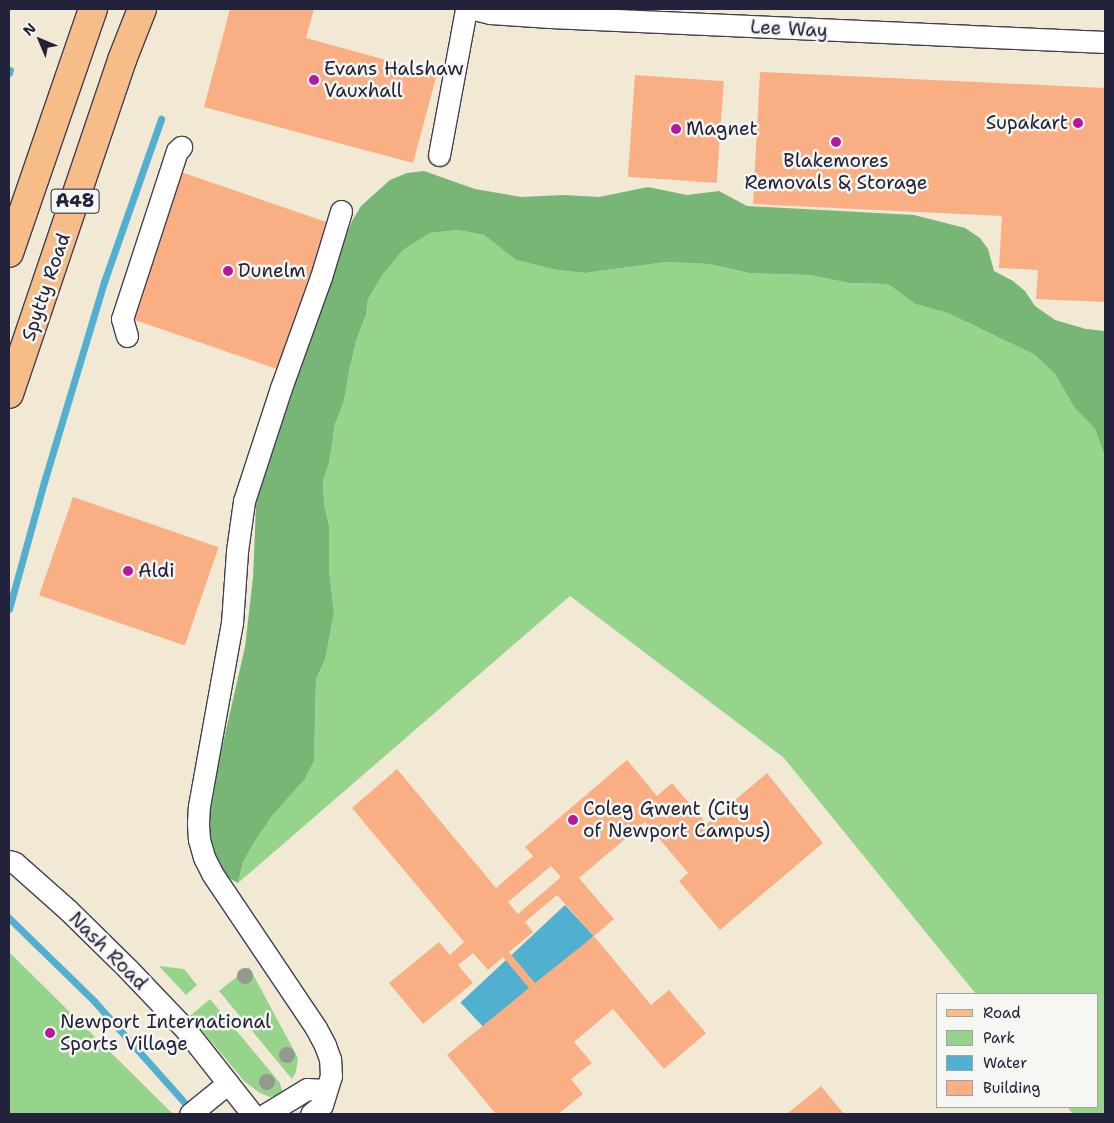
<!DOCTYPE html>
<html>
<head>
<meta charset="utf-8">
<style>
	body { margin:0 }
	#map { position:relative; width:1114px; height:1123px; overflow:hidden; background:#f2e9d5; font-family:"Shantell Sans",sans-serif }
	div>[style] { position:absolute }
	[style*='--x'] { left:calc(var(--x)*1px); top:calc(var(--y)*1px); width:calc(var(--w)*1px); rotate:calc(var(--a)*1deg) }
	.green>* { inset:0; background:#95d48a }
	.forest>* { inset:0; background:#78b676 }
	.water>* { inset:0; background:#51afd0; transform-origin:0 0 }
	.stream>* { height:7px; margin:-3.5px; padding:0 3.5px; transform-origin:3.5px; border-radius:3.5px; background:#51afd0 }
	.building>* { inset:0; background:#f9af83; transform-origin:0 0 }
	.roads { filter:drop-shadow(1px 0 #414052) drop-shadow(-1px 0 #414052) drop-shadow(0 1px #414052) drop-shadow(0 -1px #414052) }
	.minor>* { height:21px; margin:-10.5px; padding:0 10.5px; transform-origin:10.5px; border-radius:10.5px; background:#fff }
	.major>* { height:28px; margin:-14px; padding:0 14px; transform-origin:14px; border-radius:14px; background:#f7bd88 }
	.trees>* { width:16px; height:16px; margin:-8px; border-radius:50%; background:#92998e }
	.dots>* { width:14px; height:14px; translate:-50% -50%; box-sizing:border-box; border:2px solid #f6f6f2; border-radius:50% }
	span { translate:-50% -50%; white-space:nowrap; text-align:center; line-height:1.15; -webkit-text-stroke:5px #f6f6f2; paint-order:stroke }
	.shield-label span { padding:1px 4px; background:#f6f6f2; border:1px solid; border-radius:4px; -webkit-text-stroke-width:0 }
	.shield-label { font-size:18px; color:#22223b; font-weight:700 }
	.street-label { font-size:19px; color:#22223b }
	.poi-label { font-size:19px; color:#22223b }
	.left { translate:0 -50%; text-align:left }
	.right { translate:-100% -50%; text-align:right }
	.frame { position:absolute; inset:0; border:10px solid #22223b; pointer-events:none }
	.legend { position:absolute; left:936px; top:993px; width:162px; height:115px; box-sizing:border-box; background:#f6f6f2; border:1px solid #a1a1a9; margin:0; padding:6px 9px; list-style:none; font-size:15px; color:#22223b }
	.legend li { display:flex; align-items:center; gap:10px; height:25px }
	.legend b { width:25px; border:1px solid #a1a1a9 }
	.north { position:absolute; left:15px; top:15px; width:50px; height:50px; -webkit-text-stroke:4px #f6f6f2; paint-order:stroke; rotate:315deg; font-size:14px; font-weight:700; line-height:20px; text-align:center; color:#22223b }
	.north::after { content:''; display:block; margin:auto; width:18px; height:22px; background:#22223b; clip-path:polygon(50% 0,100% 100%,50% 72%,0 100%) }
</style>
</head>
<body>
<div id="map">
	<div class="green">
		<i style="clip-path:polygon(458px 230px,484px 235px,516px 260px,557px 270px,585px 273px,666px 262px,709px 264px,749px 273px,810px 275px,849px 283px,888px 284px,915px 304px,948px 313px,1035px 355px,1055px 374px,1074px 407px,1095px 429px,1105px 457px,1105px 1114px,1073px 1114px,1067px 1107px,1098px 1107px,1098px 994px,976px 994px,784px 758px,570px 596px,238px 883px,243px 862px,255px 841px,272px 816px,305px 779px,314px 761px,316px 679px,325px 660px,334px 613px,329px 570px,329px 526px,324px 503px,323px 481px,329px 463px,335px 424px,344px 401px,350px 366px,357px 338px,366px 317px,368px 299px,383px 274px,403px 250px,430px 233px)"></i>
		<i style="clip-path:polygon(9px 952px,173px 1114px,9px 1114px)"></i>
		<i style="clip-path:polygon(159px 966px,184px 969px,197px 985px,186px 995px)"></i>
		<i style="clip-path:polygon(249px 967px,298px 1058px,296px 1072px,292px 1079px,219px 991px)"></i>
		<i style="clip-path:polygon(210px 999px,280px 1083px,283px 1094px,270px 1097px,260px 1093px,245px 1082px,190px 1016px)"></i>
	</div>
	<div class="forest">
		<i style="clip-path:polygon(424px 171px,475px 189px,521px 197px,564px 195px,599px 197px,648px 187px,687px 195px,719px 191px,747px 206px,914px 215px,965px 228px,980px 238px,988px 249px,994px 271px,1013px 281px,1025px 291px,1035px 306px,1055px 320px,1086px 329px,1105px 331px,1105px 457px,1095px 429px,1074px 407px,1055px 374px,1035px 355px,948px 313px,915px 304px,888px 284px,849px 283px,810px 275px,749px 273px,709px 264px,666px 262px,585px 273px,557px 270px,516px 260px,484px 235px,458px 230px,430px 233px,403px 250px,383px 274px,368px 299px,366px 316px,357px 338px,350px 366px,344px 401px,335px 424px,329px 463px,323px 481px,324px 503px,329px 526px,329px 570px,334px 613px,325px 660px,316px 679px,314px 761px,305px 779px,272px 816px,255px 841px,243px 862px,238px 883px,227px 877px,217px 863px,210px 844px,207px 823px,209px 804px,245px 647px,253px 577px,256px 506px,262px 475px,290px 400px,321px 299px,352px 221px,361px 206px,390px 180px,407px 173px)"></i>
	</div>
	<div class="water">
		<i style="left:565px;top:905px;width:42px;height:143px;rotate:47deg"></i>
	</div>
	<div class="stream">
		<i style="--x:9;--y:73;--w:3;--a:-72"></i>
		<i style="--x:9;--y:609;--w:132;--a:-74.6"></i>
		<i style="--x:44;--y:482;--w:209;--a:-73.3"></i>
		<i style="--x:104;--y:282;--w:173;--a:-70.7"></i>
		<i style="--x:9;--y:918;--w:119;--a:44.3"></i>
		<i style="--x:94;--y:1001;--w:146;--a:48.3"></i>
	</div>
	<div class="building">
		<i style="clip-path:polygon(230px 9px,314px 9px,306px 38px,437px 74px,413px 163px,204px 107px)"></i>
		<i style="clip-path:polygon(760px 72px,1105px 88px,1105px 302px,1036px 299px,1038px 270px,999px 268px,1002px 216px,753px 204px)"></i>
		<i style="left:635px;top:75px;width:89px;height:102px;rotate:4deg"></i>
		<i style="left:178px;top:171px;width:160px;height:155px;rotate:19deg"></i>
		<i style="left:73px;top:497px;width:154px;height:104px;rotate:19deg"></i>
		<i style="clip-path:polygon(evenodd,627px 760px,657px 796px,672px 783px,707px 824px,767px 773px,823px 843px,720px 930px,679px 881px,688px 873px,645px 822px,579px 878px,614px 919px,594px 936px,557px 895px,525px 922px,533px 932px,509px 952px,535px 983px,594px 936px,651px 1005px,669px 990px,706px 1033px,664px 1069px,613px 1009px,574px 1042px,592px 1063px,571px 1079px,583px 1094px,558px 1114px,496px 1114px,447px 1055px,529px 988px,503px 957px,488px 970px,473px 953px,458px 965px,473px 983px,423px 1024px,389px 983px,439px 942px,450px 955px,464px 942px,352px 808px,397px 769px,496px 888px,533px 856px,525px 847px,627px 760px,551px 866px,561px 877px,518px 914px,508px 902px,551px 866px)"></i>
		<i style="clip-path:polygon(821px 1086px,844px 1114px,787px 1114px)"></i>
	</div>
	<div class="roads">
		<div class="minor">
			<i style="--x:474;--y:9;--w:16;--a:14"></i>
			<i style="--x:490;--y:13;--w:60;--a:3.8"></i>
			<i style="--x:550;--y:17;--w:556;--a:2.58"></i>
			<i style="--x:439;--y:155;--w:148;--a:-79.5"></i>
			<i style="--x:127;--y:336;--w:18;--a:-106"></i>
			<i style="--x:122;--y:319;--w:177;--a:-71.9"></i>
			<i style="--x:177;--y:151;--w:6;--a:-45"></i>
			<i style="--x:9;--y:861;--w:6;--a:18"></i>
			<i style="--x:15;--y:863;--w:71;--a:41.6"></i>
			<i style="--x:68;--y:910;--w:84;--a:44.5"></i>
			<i style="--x:128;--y:969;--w:84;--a:46.4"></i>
			<i style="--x:186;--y:1030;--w:107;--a:51.8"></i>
			<i style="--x:190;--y:1114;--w:49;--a:-39.2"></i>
			<i style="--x:266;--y:1114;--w:48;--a:-31.4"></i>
			<i style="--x:307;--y:1089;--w:18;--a:3"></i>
			<i style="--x:311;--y:1114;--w:14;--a:-39"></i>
			<i style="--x:322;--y:1105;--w:30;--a:-73"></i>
			<i style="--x:331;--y:1076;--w:17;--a:-93"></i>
			<i style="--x:330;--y:1059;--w:15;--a:-110"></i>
			<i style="--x:325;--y:1045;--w:19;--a:-118"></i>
			<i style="--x:316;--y:1028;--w:187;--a:-123.9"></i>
			<i style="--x:212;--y:873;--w:18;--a:-117"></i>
			<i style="--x:204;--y:857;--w:19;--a:-106"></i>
			<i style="--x:199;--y:839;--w:16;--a:-94"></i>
			<i style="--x:198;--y:823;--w:17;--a:-87"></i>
			<i style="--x:199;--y:806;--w:186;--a:-79.8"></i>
			<i style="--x:232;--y:623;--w:72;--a:-86"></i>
			<i style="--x:237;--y:551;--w:50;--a:-82"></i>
			<i style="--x:244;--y:501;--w:119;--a:-71.9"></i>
			<i style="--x:281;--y:388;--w:118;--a:-70.2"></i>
			<i style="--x:321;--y:277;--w:69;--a:-73.1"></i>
		</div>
		<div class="major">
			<i style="--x:9;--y:253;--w:258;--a:-71"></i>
			<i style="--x:9;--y:394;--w:353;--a:-71.3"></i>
			<i style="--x:122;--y:60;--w:55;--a:-68.6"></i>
		</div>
	</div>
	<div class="trees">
		<i style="left:245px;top:976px"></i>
		<i style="left:287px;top:1055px"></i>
		<i style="left:267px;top:1082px"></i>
	</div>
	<div class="dots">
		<i style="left:314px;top:80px;background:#b5179e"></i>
		<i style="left:1078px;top:123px;background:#b5179e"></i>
		<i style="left:676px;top:129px;background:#b5179e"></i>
		<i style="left:836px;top:142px;background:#b5179e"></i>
		<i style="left:228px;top:271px;background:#b5179e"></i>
		<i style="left:128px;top:571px;background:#b5179e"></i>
		<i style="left:573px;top:820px;background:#b5179e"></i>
		<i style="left:50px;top:1033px;background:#b5179e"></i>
	</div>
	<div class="shield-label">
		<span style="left:75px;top:201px">A48</span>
	</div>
	<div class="street-label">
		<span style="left:789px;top:29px;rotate:3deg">Lee Way</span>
		<span style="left:46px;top:287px;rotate:-71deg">Spytty Road</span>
		<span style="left:108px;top:951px;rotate:45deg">Nash Road</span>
	</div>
	<div class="poi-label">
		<span class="left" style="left:324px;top:80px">Evans Halshaw<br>Vauxhall</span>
		<span class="right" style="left:1068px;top:123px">Supakart</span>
		<span class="left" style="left:686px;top:129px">Magnet</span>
		<span style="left:836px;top:172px">Blakemores<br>Removals &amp; Storage</span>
		<span class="left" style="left:238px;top:271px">Dunelm</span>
		<span class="left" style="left:138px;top:571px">Aldi</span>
		<span class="left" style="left:583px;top:820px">Coleg Gwent (City<br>of Newport Campus)</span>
		<span class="left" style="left:60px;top:1033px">Newport International<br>Sports Village</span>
	</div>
	<div class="frame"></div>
	<ul class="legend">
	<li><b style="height:6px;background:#f7bd88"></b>Road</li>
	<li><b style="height:14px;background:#95d48a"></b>Park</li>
	<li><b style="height:14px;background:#51afd0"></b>Water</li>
	<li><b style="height:14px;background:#f9af83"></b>Building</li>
	</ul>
	<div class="north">N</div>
</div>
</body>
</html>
